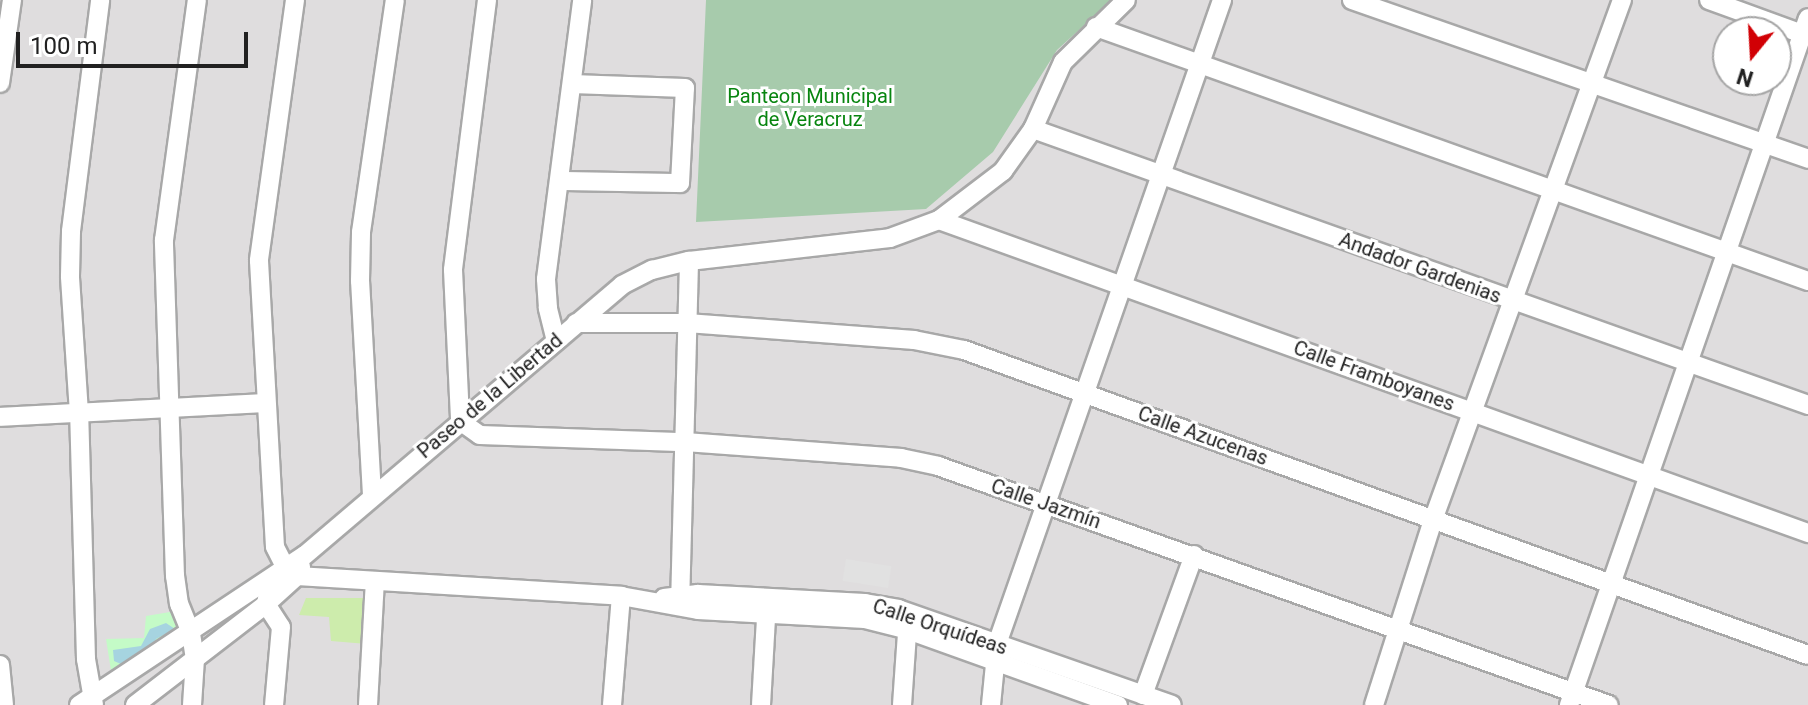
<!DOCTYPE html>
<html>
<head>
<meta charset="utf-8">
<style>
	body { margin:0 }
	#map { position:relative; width:1808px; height:705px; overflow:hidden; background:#f1eee7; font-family:Roboto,sans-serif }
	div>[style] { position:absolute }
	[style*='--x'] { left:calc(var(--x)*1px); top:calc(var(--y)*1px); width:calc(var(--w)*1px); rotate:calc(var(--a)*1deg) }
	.residential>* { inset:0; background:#dfddde }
	.grass>* { inset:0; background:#cdecac }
	.cemetery>* { inset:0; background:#a7cbac }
	.park>* { inset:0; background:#c4fbc7 }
	.parking>* { inset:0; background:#e1e1e1; transform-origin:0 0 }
	.water>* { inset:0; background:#a6d4e0 }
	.roads { filter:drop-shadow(2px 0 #a8a8a8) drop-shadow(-2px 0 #a8a8a8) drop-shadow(0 2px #a8a8a8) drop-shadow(0 -2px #a8a8a8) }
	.minor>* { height:18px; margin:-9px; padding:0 9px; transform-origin:9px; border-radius:9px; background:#fff }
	span { translate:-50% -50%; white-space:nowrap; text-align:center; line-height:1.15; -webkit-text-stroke:6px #fff; paint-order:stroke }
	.park-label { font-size:20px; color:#088510 }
	.street-label { font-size:20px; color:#212121 }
	.north { position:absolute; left:1712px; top:16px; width:80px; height:80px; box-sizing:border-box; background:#fff; border:2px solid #a6a6a6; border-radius:50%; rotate:198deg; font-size:22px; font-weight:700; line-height:32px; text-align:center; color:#212121 }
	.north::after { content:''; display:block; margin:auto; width:28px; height:36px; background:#d10005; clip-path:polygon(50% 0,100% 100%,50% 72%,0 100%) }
	.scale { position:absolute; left:16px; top:32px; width:232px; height:36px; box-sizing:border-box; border:4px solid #212121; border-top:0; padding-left:10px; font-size:24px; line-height:28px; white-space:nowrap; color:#212121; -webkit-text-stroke:6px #fff; paint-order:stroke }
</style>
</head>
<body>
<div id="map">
	<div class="residential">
		<i style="clip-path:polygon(evenodd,0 0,1808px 0,1808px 705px,0 705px,0 0,1728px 32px,1776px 32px,1776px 80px,1728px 80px,1728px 32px)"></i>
	</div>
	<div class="grass">
		<i style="clip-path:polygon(306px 598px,370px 598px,367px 644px,331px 641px,329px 617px,299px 615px)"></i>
	</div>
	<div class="cemetery">
		<i style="clip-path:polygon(706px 0,1112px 0,1057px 50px,993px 152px,926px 209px,696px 222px)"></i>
	</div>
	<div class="park">
		<i style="clip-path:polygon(182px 610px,192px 619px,112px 677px,106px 639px,144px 638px,146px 616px)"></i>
	</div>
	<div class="parking">
		<i style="left:846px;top:559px;width:46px;height:22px;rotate:9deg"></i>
	</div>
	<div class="water">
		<i style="clip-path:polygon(166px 623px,175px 629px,156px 639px,151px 651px,121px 664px,114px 661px,113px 650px,141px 646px,150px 629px)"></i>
	</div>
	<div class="roads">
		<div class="minor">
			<i style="--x:295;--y:0;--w:263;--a:97.9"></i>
			<i style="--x:259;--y:261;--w:286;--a:86.8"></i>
			<i style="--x:275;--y:547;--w:22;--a:63"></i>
			<i style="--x:285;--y:567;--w:12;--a:35"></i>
			<i style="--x:487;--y:0;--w:272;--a:97.2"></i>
			<i style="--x:453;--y:270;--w:151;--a:87.3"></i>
			<i style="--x:460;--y:421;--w:24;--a:35"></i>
			<i style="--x:480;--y:435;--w:205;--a:2"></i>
			<i style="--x:685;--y:442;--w:217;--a:4.2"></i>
			<i style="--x:901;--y:458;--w:38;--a:12"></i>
			<i style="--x:938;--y:466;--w:712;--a:19.61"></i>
			<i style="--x:1352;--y:0;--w:483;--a:19.2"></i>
			<i style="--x:1709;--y:0;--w:105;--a:20"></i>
			<i style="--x:1096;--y:27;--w:756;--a:19.63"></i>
			<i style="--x:0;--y:83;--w:84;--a:-81.8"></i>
			<i style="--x:1033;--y:129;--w:823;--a:19.6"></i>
			<i style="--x:560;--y:181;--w:120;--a:1"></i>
			<i style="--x:680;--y:183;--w:95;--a:-87"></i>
			<i style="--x:685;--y:88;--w:113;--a:-178"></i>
			<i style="--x:939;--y:220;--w:924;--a:19.81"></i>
			<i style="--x:576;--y:323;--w:111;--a:0"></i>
			<i style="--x:687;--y:323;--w:228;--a:4.3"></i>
			<i style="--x:914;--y:340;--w:51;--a:11.3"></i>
			<i style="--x:964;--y:350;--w:897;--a:19.87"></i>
			<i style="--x:556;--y:341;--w:34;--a:-104"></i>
			<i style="--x:548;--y:308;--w:29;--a:-94"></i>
			<i style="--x:546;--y:279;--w:281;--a:-82.6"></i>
			<i style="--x:0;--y:417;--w:266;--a:-3"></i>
			<i style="--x:372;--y:495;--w:214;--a:-93.2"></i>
			<i style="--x:360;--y:281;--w:49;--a:-88.8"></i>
			<i style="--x:361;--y:232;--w:234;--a:-81.7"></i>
			<i style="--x:297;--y:576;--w:325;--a:3.5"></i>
			<i style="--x:621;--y:596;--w:78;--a:10.3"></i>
			<i style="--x:698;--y:610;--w:167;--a:3.1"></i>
			<i style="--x:865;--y:619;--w:44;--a:14.3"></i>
			<i style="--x:908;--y:630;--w:223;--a:19.7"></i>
			<i style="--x:268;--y:593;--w:11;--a:100"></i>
			<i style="--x:266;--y:604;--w:27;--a:57"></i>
			<i style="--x:281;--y:627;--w:78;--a:95.1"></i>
			<i style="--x:664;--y:598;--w:34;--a:-7"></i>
			<i style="--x:698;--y:594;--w:167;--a:3.1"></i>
			<i style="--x:865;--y:603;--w:34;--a:10"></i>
			<i style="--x:898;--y:609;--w:290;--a:19.3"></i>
			<i style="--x:680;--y:606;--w:345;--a:-88.5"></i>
			<i style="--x:0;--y:665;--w:40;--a:84.3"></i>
			<i style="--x:1143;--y:695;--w:149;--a:-70"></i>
			<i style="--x:79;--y:705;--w:271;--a:-33.6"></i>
			<i style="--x:305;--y:555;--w:416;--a:-40.4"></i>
			<i style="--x:622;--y:285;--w:34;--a:-27"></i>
			<i style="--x:652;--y:270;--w:38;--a:-14"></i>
			<i style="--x:689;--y:261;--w:202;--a:-6.5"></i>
			<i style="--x:890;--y:238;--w:52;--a:-20.2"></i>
			<i style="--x:939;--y:220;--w:81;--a:-37.4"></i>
			<i style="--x:1003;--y:171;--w:52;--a:-54.5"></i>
			<i style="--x:1033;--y:129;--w:73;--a:-65.9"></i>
			<i style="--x:1063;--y:62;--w:88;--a:-44.5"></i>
			<i style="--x:94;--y:705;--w:47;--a:-99.9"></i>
			<i style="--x:86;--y:659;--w:246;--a:-91.6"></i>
			<i style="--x:79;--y:413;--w:137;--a:-93.8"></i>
			<i style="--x:70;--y:276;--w:45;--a:-88.7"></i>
			<i style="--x:71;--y:231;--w:233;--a:-82.8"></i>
			<i style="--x:135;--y:705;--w:165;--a:-37.6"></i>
			<i style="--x:266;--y:604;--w:42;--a:-42.1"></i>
			<i style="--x:297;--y:576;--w:10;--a:-66"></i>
			<i style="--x:192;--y:705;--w:46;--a:-86.3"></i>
			<i style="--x:195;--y:659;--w:26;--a:-99"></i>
			<i style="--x:191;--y:633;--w:31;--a:-112"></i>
			<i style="--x:179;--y:604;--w:28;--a:-98"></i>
			<i style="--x:175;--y:576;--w:336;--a:-91.9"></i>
			<i style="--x:164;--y:240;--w:242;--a:-82.2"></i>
			<i style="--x:368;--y:705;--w:124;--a:-86.8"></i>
			<i style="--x:612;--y:705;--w:109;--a:-85.3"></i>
			<i style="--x:761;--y:705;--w:104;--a:-86.7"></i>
			<i style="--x:902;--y:705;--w:85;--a:-86"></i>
			<i style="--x:991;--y:705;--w:61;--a:-84.4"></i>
			<i style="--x:997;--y:644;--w:682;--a:-70.74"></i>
			<i style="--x:1374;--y:705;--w:194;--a:-72.3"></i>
			<i style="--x:1433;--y:520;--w:553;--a:-70.03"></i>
			<i style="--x:1569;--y:705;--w:727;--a:-70.82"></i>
		</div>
	</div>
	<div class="park-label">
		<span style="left:810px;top:108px">Panteon Municipal<br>de Veracruz</span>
	</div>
	<div class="street-label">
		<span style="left:1420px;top:268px;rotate:20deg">Andador Gardenias</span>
		<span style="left:1374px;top:376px;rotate:20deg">Calle Framboyanes</span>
		<span style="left:490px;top:396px;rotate:-40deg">Paseo de la Libertad</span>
		<span style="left:1203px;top:436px;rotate:20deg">Calle Azucenas</span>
		<span style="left:1046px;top:504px;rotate:19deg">Calle Jazmín</span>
		<span style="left:940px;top:627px;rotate:18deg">Calle Orquídeas</span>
	</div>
	<div class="north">N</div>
	<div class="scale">100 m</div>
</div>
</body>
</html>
